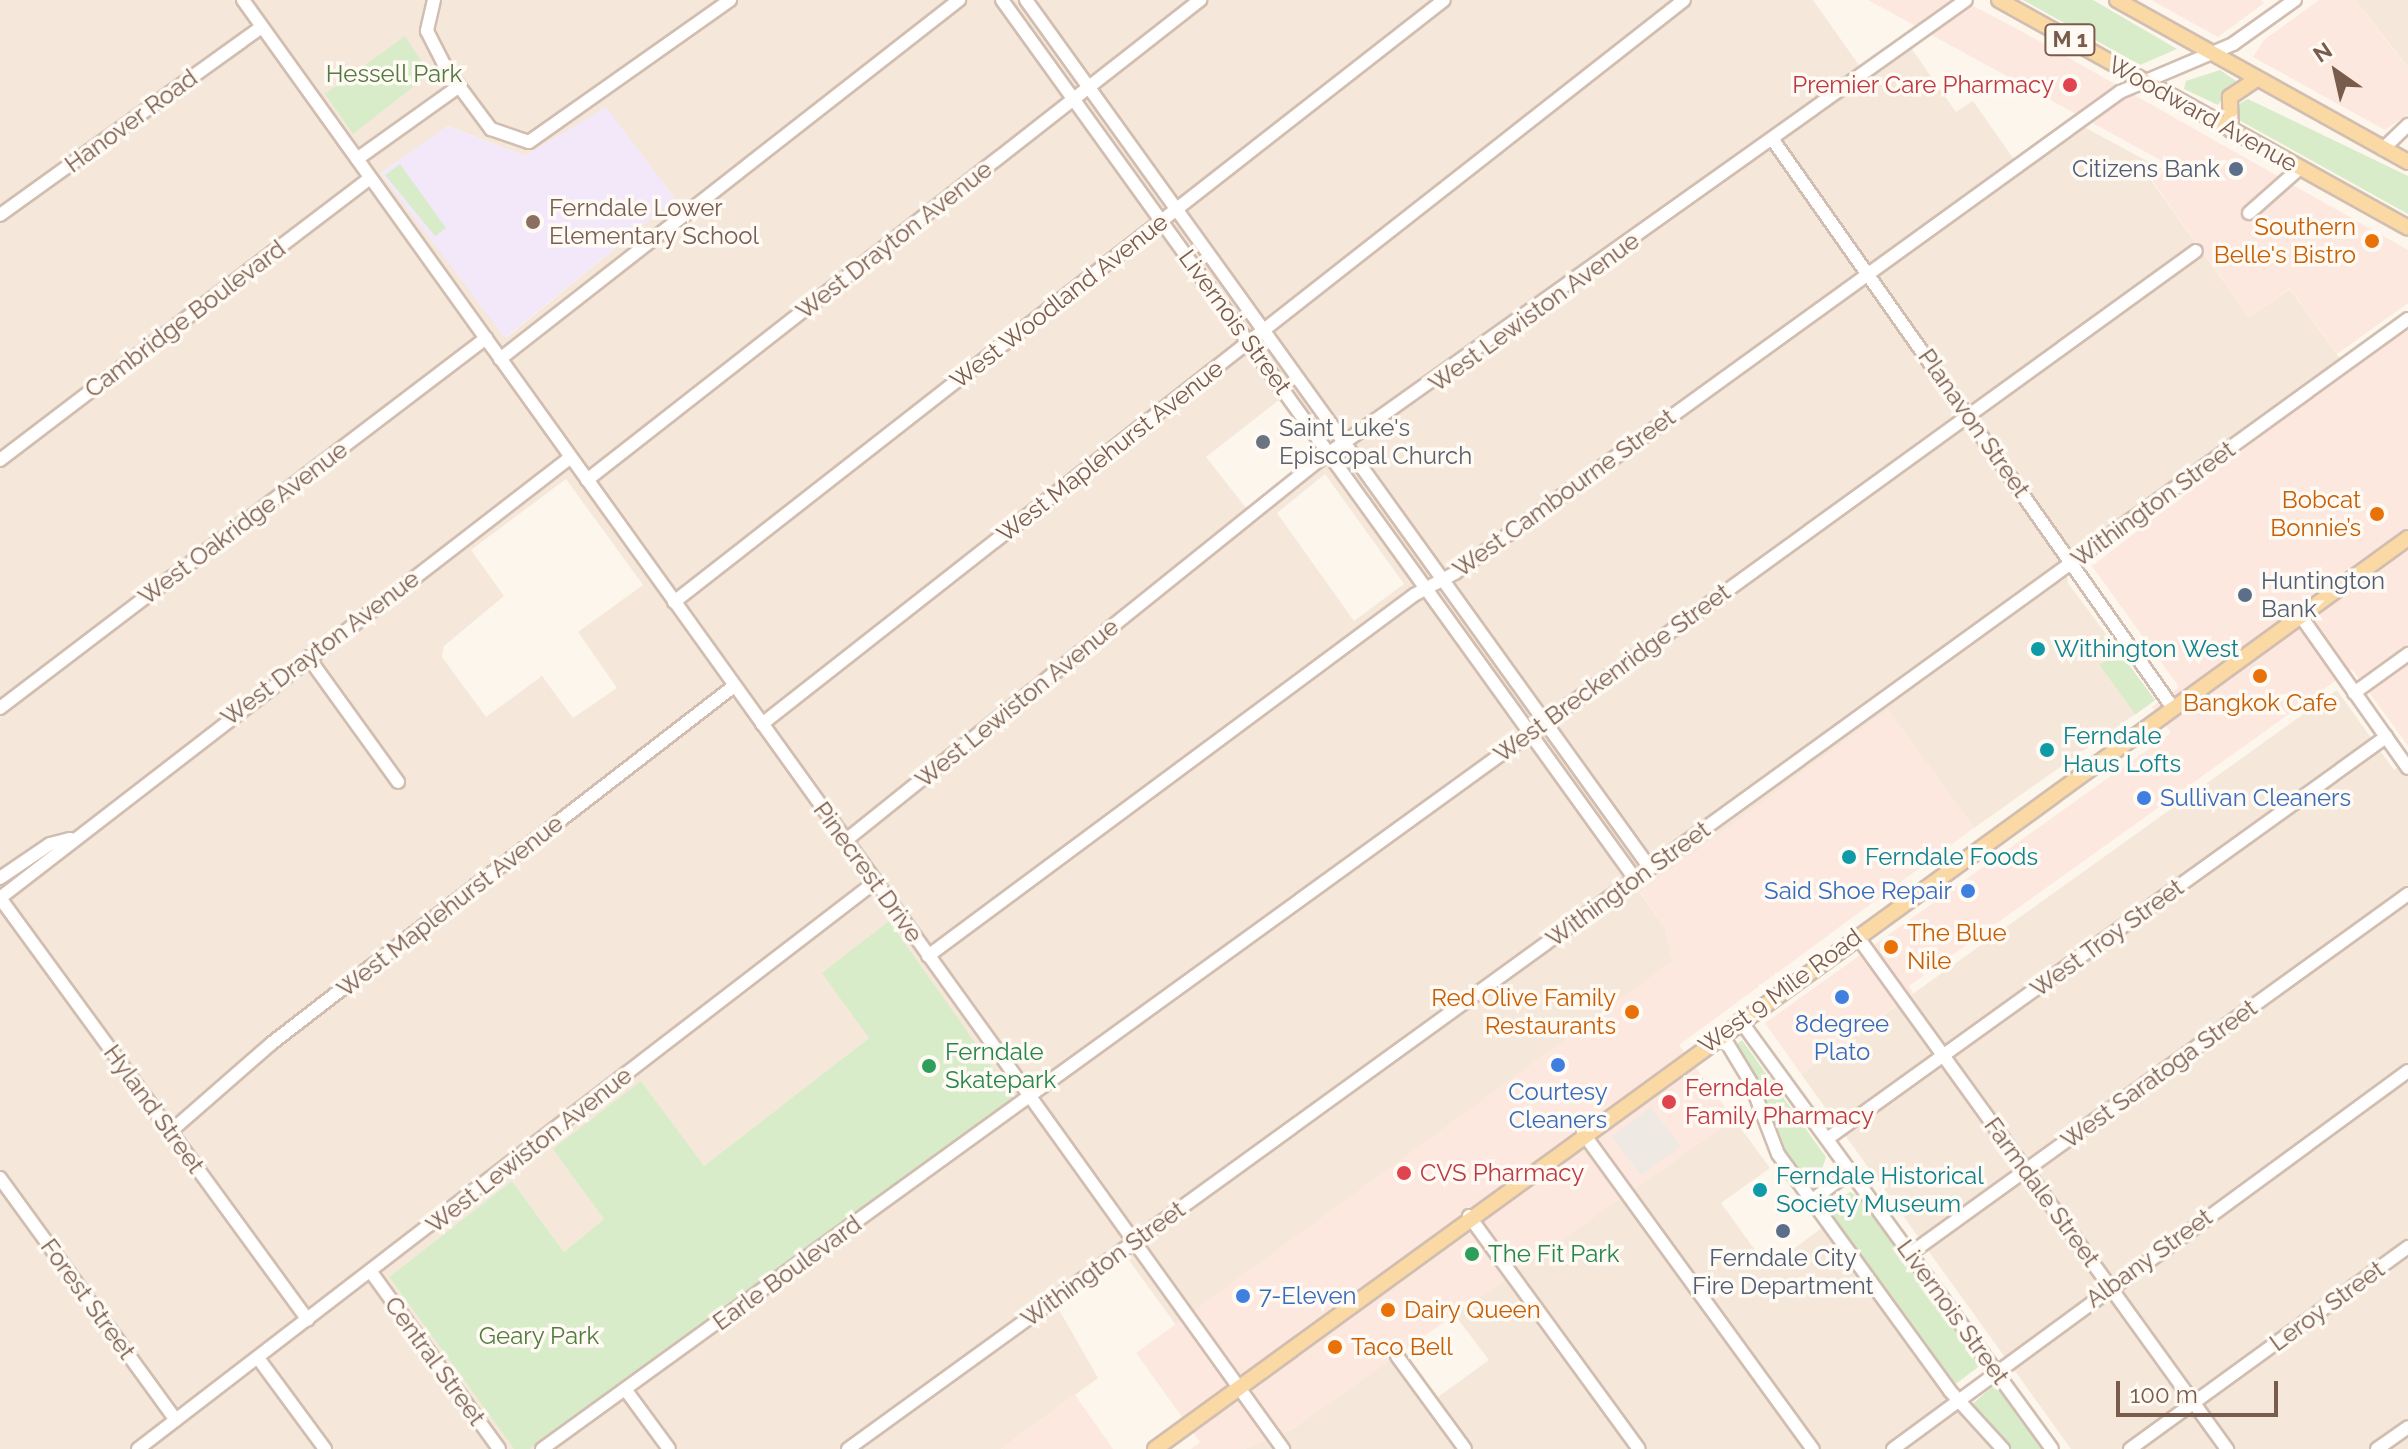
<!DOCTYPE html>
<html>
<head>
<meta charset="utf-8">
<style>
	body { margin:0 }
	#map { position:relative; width:2408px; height:1449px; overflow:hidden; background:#fdf6ec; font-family:Raleway,sans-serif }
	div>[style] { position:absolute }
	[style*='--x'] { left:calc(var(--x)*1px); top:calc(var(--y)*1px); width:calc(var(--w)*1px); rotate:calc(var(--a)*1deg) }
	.residential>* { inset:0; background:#f5e8da }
	.commercial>* { inset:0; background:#fde8e0 }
	.industrial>* { inset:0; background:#efe9e4; transform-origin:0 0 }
	.education>* { inset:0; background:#f3e8fa }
	.green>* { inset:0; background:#d8ecc9; transform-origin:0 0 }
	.roads { filter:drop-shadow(2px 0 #d1beb0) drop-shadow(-2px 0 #d1beb0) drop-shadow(0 2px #d1beb0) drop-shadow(0 -2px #d1beb0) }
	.minor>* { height:12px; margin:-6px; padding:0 6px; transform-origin:6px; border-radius:6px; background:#fff }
	.major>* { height:14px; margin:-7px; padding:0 7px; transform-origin:7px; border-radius:7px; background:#fbd9a5 }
	.dots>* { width:22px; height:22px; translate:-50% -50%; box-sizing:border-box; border:4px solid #fffaf3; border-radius:50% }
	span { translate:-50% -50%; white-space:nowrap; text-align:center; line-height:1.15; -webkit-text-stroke:7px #fffaf3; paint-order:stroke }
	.shield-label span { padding:2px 6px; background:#fffaf3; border:2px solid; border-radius:6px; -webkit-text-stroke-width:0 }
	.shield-label { font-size:22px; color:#7a5c4d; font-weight:700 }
	.park-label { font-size:24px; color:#537a41 }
	.health-label { font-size:24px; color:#be3a42 }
	.right { translate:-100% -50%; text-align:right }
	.left { translate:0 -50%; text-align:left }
	.street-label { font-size:24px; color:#7a5c4d }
	.service-label { font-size:24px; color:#4e5e75 }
	.education-label { font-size:24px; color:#785e54 }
	.food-label { font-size:24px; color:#c56008 }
	.worship-label { font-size:24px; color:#5b616d }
	.culture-label { font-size:24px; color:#0d838f }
	.shop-label { font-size:24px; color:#366cbe }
	.leisure-label { font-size:24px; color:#27864d }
	.north { position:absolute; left:2296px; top:32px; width:80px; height:80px; -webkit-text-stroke:6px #fffaf3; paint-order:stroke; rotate:326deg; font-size:22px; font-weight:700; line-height:32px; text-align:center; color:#7a5c4d }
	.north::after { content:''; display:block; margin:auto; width:28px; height:36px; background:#7a5c4d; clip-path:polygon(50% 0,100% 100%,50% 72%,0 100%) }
	.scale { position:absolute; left:2116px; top:1381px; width:162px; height:36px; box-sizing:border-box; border:4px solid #7a5c4d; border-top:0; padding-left:10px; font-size:24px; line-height:28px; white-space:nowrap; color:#7a5c4d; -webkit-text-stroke:6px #fffaf3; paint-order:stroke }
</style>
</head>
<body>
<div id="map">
	<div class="residential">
		<i style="clip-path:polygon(evenodd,0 0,1813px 0,1868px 78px,1911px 48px,1956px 112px,1973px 101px,2022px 171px,2084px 127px,2162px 169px,2150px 179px,2249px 317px,2290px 289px,2341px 360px,2065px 559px,2068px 583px,2155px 700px,1974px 828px,1888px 710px,1640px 893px,1665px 928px,1673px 961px,1176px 1325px,1128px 1259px,1058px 1308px,1098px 1378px,1001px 1449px,530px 1449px,1015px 1100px,869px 1038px,703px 1167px,642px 1082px,604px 1219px,564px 1252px,512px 1181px,389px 1277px,514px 1449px,0 1449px,0 0,606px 108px,675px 199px,506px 338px,381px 173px,448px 126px,525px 156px,606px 108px,0 0,1283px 397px,1319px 450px,1247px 509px,1206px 457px,1283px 397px,0 0,1325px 474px,1404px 584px,1354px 621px,1277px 513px,1325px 474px,0 0,566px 479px,643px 585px,578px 632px,617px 688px,573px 718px,542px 676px,486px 717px,442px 657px,444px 646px,504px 596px,471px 550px,566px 479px)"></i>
		<i style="clip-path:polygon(2355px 0,2408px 0,2408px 67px)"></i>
		<i style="clip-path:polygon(2337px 690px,2394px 770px,2408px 759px,2408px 1449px,2071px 1449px,1801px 1074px)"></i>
		<i style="clip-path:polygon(1734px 1119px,1770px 1168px,1721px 1203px,1768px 1268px,1823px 1227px,1991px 1449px,1244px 1449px,1292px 1429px,1404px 1350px,1438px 1397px,1489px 1360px,1454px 1314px)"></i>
	</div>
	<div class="commercial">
		<i style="clip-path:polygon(1868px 0,1962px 0,2023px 32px,2408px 250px,2408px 303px,2337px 354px,2290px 288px,2249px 317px,2151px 179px,2171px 166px)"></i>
		<i style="clip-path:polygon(2151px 0,2261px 0,2264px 3px,2218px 37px)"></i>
		<i style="clip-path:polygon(2319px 0,2355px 0,2408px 68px,2408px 114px,2385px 130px,2253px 57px,2264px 40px)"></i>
		<i style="clip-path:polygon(2408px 323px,2408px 746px,2352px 669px,1909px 986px,1913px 993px,1801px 1074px,1765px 1023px,2171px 733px,2152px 707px,2179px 687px,2092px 566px)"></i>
		<i style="clip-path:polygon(1888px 709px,1974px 828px,1679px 1045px,1734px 1119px,1292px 1429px,1244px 1449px,1191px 1449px,1200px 1442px,1136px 1353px,1673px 961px,1665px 928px,1640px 892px)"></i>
		<i style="clip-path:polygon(1075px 1395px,1113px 1449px,1001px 1449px)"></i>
	</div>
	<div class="industrial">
		<i style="left:1651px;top:1107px;width:49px;height:49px;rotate:53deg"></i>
	</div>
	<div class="education">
		<i style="clip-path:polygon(606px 107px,675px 199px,505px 338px,381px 173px,448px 126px,525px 156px)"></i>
	</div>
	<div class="green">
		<i style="clip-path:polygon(2023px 0,2093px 0,2177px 49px,2140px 65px)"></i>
		<i style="clip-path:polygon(405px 36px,422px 62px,422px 80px,353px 134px,325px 94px)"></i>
		<i style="clip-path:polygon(2220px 70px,2236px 81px,2218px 105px,2184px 89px,2186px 81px)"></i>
		<i style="clip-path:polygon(2248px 99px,2408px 176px,2408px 214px,2237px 119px,2235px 106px)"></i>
		<i style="clip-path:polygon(400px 164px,446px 228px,435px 236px,385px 175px)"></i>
		<i style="left:2119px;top:651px;width:61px;height:24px;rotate:54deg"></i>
		<i style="clip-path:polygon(889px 921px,1015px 1099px,530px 1449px,514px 1449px,389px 1277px,512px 1181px,564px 1252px,604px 1219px,553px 1149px,641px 1081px,704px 1166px,869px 1038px,822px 973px)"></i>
		<i style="clip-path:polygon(1742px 1040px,1826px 1157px,1819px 1178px,1801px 1176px,1782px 1150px,1737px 1044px)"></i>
		<i style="clip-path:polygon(1850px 1192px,1864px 1199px,1982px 1364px,1953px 1386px,1833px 1220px,1831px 1204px)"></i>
		<i style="clip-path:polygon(1997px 1383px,2045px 1449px,2012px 1449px,1971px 1405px)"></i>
	</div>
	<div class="roads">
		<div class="minor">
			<i style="--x:243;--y:0;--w:1784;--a:54.33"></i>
			<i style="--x:434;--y:0;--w:32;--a:103"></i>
			<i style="--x:427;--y:31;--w:44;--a:62.9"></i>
			<i style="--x:447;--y:70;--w:74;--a:53.3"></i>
			<i style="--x:491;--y:129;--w:40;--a:18.9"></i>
			<i style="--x:529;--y:142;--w:246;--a:-35.2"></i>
			<i style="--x:1002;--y:0;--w:1083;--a:54.24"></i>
			<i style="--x:1026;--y:0;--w:1069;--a:54.29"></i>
			<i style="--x:1773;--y:140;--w:695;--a:54.85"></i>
			<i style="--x:2383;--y:149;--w:35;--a:-44"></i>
			<i style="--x:357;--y:159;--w:124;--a:-35.5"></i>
			<i style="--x:2249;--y:213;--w:68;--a:-41.4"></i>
			<i style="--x:0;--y:215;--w:322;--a:-35.7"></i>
			<i style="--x:500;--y:359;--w:583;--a:-38.03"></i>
			<i style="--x:0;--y:460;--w:465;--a:-37.3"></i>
			<i style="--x:587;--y:480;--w:779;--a:-38.06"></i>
			<i style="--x:674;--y:602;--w:977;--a:-38.02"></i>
			<i style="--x:2300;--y:615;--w:187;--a:54.8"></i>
			<i style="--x:308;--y:657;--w:154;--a:54.2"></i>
			<i style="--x:2354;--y:693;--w:67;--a:-35.8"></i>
			<i style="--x:0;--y:708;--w:611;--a:-37.28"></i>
			<i style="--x:762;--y:724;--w:1172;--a:-38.14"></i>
			<i style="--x:845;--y:841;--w:607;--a:-38.78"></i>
			<i style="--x:1318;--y:461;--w:795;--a:-35.43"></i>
			<i style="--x:0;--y:878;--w:60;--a:-34.2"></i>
			<i style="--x:50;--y:844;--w:21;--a:-14"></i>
			<i style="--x:0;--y:898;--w:721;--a:-37.68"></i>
			<i style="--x:0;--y:898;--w:522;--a:53.88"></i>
			<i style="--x:1857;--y:936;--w:633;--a:54.2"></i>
			<i style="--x:928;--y:956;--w:605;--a:-36.6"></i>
			<i style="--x:1414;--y:595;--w:47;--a:-28.2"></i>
			<i style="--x:1455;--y:573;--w:821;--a:-35.88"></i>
			<i style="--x:2120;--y:92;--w:123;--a:-23"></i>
			<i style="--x:2233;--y:44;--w:76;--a:-35.4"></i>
			<i style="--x:1740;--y:1020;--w:530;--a:53.97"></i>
			<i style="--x:1721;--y:1033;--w:56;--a:58.9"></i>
			<i style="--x:1750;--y:1081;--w:78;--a:69"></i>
			<i style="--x:1778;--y:1154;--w:293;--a:54"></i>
			<i style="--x:1950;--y:1391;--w:79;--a:47.6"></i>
			<i style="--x:170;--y:1132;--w:135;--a:-41.1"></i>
			<i style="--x:272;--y:1043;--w:584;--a:-37.69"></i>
			<i style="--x:1583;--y:1133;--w:391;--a:54"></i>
			<i style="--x:1827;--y:1139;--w:689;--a:-35.72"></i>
			<i style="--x:0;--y:1178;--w:299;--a:54"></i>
			<i style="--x:1811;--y:1201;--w:50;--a:-36.9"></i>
			<i style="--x:1469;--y:1216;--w:288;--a:53.9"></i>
			<i style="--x:1911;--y:1253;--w:613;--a:-35.84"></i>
			<i style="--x:371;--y:1272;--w:218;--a:54.1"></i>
			<i style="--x:1397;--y:1356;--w:115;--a:53.8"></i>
			<i style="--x:258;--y:1358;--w:113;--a:53.6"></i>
			<i style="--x:625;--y:1389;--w:74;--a:53.7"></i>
			<i style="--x:138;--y:1449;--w:930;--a:-37.57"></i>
			<i style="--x:542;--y:1449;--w:2042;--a:-35.92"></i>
			<i style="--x:848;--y:1449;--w:1926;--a:-35.92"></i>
			<i style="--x:1893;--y:1449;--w:639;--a:-36.28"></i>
			<i style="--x:2130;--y:1449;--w:344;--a:-36"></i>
			<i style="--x:2377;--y:1449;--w:38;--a:-35"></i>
		</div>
		<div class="major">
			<i style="--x:1999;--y:0;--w:468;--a:29.1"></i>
			<i style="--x:2117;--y:0;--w:333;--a:29.1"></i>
			<i style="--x:2231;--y:130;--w:33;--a:-92"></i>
			<i style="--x:2230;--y:97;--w:30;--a:-34"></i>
			<i style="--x:1155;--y:1449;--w:1549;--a:-36.02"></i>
		</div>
	</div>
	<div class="dots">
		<i style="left:2070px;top:85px;background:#e0444e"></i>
		<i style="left:2236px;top:169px;background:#5c6f8a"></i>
		<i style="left:533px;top:222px;background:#8d6e63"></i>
		<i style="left:2372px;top:241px;background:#e8710a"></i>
		<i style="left:1263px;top:442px;background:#6b7280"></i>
		<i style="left:2377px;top:514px;background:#e8710a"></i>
		<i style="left:2245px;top:595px;background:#5c6f8a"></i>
		<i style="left:2038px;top:649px;background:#0f9aa8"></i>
		<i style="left:2260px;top:676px;background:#e8710a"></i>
		<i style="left:2047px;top:750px;background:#0f9aa8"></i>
		<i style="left:2144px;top:798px;background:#3f7fe0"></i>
		<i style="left:1849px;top:857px;background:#0f9aa8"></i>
		<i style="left:1968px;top:891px;background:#3f7fe0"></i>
		<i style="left:1891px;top:947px;background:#e8710a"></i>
		<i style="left:1842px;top:997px;background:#3f7fe0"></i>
		<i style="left:1632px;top:1012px;background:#e8710a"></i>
		<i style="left:1558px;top:1065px;background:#3f7fe0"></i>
		<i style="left:929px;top:1066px;background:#2e9e5b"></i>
		<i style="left:1669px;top:1102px;background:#e0444e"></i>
		<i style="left:1404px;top:1173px;background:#e0444e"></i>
		<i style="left:1760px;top:1190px;background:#0f9aa8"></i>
		<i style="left:1783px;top:1231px;background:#5c6f8a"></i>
		<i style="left:1472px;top:1254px;background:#2e9e5b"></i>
		<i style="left:1243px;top:1296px;background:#3f7fe0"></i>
		<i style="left:1388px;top:1310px;background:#e8710a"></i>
		<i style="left:1335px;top:1347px;background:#e8710a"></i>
	</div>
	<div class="shield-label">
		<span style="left:2070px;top:40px">M 1</span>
	</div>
	<div class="park-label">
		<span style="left:394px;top:74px">Hessell Park</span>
		<span style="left:539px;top:1336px">Geary Park</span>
	</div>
	<div class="health-label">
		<span class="right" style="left:2054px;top:85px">Premier Care Pharmacy</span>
		<span class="left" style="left:1685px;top:1102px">Ferndale<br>Family Pharmacy</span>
		<span class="left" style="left:1420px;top:1173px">CVS Pharmacy</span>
	</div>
	<div class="street-label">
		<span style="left:2203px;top:114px;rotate:29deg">Woodward Avenue</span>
		<span style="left:131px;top:121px;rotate:-36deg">Hanover Road</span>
		<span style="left:894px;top:240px;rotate:-38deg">West Drayton Avenue</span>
		<span style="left:1059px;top:301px;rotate:-38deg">West Woodland Avenue</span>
		<span style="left:1534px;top:312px;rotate:-36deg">West Lewiston Avenue</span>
		<span style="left:185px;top:319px;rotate:-37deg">Cambridge Boulevard</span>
		<span style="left:1235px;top:322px;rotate:54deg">Livernois Street</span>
		<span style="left:1974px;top:423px;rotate:55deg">Planavon Street</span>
		<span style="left:1110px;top:451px;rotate:-38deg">West Maplehurst Avenue</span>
		<span style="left:1564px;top:493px;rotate:-36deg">West Cambourne Street</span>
		<span style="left:2153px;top:504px;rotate:-36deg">Withington Street</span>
		<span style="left:243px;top:523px;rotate:-37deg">West Oakridge Avenue</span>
		<span style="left:320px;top:648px;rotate:-37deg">West Drayton Avenue</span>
		<span style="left:1612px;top:673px;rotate:-36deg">West Breckenridge Street</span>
		<span style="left:1017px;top:703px;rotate:-39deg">West Lewiston Avenue</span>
		<span style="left:868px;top:872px;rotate:54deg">Pinecrest Drive</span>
		<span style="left:1628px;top:884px;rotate:-36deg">Withington Street</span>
		<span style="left:450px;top:906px;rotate:-38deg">West Maplehurst Avenue</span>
		<span style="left:2107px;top:938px;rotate:-36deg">West Troy Street</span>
		<span style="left:1780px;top:991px;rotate:-36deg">West 9 Mile Road</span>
		<span style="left:2159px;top:1074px;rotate:-36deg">West Saratoga Street</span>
		<span style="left:154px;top:1109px;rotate:54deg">Hyland Street</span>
		<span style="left:529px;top:1150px;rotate:-38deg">West Lewiston Avenue</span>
		<span style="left:2042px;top:1192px;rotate:54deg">Farmdale Street</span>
		<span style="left:2149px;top:1258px;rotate:-36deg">Albany Street</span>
		<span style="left:1103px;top:1264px;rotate:-36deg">Withington Street</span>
		<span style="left:787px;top:1273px;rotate:-36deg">Earle Boulevard</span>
		<span style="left:88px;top:1299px;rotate:54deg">Forest Street</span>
		<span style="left:2327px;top:1306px;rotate:-36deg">Leroy Street</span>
		<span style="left:1953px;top:1312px;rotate:54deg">Livernois Street</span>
		<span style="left:435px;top:1361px;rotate:54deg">Central Street</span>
	</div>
	<div class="service-label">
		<span class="right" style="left:2220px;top:169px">Citizens Bank</span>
		<span class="left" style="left:2261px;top:595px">Huntington<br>Bank</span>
		<span style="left:1783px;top:1272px">Ferndale City<br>Fire Department</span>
	</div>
	<div class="education-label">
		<span class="left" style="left:549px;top:222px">Ferndale Lower<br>Elementary School</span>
	</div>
	<div class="food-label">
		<span class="right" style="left:2356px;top:241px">Southern<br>Belle's Bistro</span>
		<span class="right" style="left:2361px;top:514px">Bobcat<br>Bonnie’s</span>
		<span style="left:2260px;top:703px">Bangkok Cafe</span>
		<span class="left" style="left:1907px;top:947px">The Blue<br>Nile</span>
		<span class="right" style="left:1616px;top:1012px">Red Olive Family<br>Restaurants</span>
		<span class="left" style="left:1404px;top:1310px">Dairy Queen</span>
		<span class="left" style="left:1351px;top:1347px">Taco Bell</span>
	</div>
	<div class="worship-label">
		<span class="left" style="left:1279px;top:442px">Saint Luke's<br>Episcopal Church</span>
	</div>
	<div class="culture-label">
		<span class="left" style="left:2054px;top:649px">Withington West</span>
		<span class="left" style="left:2063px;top:750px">Ferndale<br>Haus Lofts</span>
		<span class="left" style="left:1865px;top:857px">Ferndale Foods</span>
		<span class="left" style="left:1776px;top:1190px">Ferndale Historical<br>Society Museum</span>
	</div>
	<div class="shop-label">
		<span class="left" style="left:2160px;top:798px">Sullivan Cleaners</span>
		<span class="right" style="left:1952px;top:891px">Said Shoe Repair</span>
		<span style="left:1842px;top:1038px">8degree<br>Plato</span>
		<span style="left:1558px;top:1106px">Courtesy<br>Cleaners</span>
		<span class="left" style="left:1259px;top:1296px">7-Eleven</span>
	</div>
	<div class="leisure-label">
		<span class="left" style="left:945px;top:1066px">Ferndale<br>Skatepark</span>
		<span class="left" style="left:1488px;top:1254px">The Fit Park</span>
	</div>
	<div class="north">N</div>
	<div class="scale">100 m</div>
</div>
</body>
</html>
